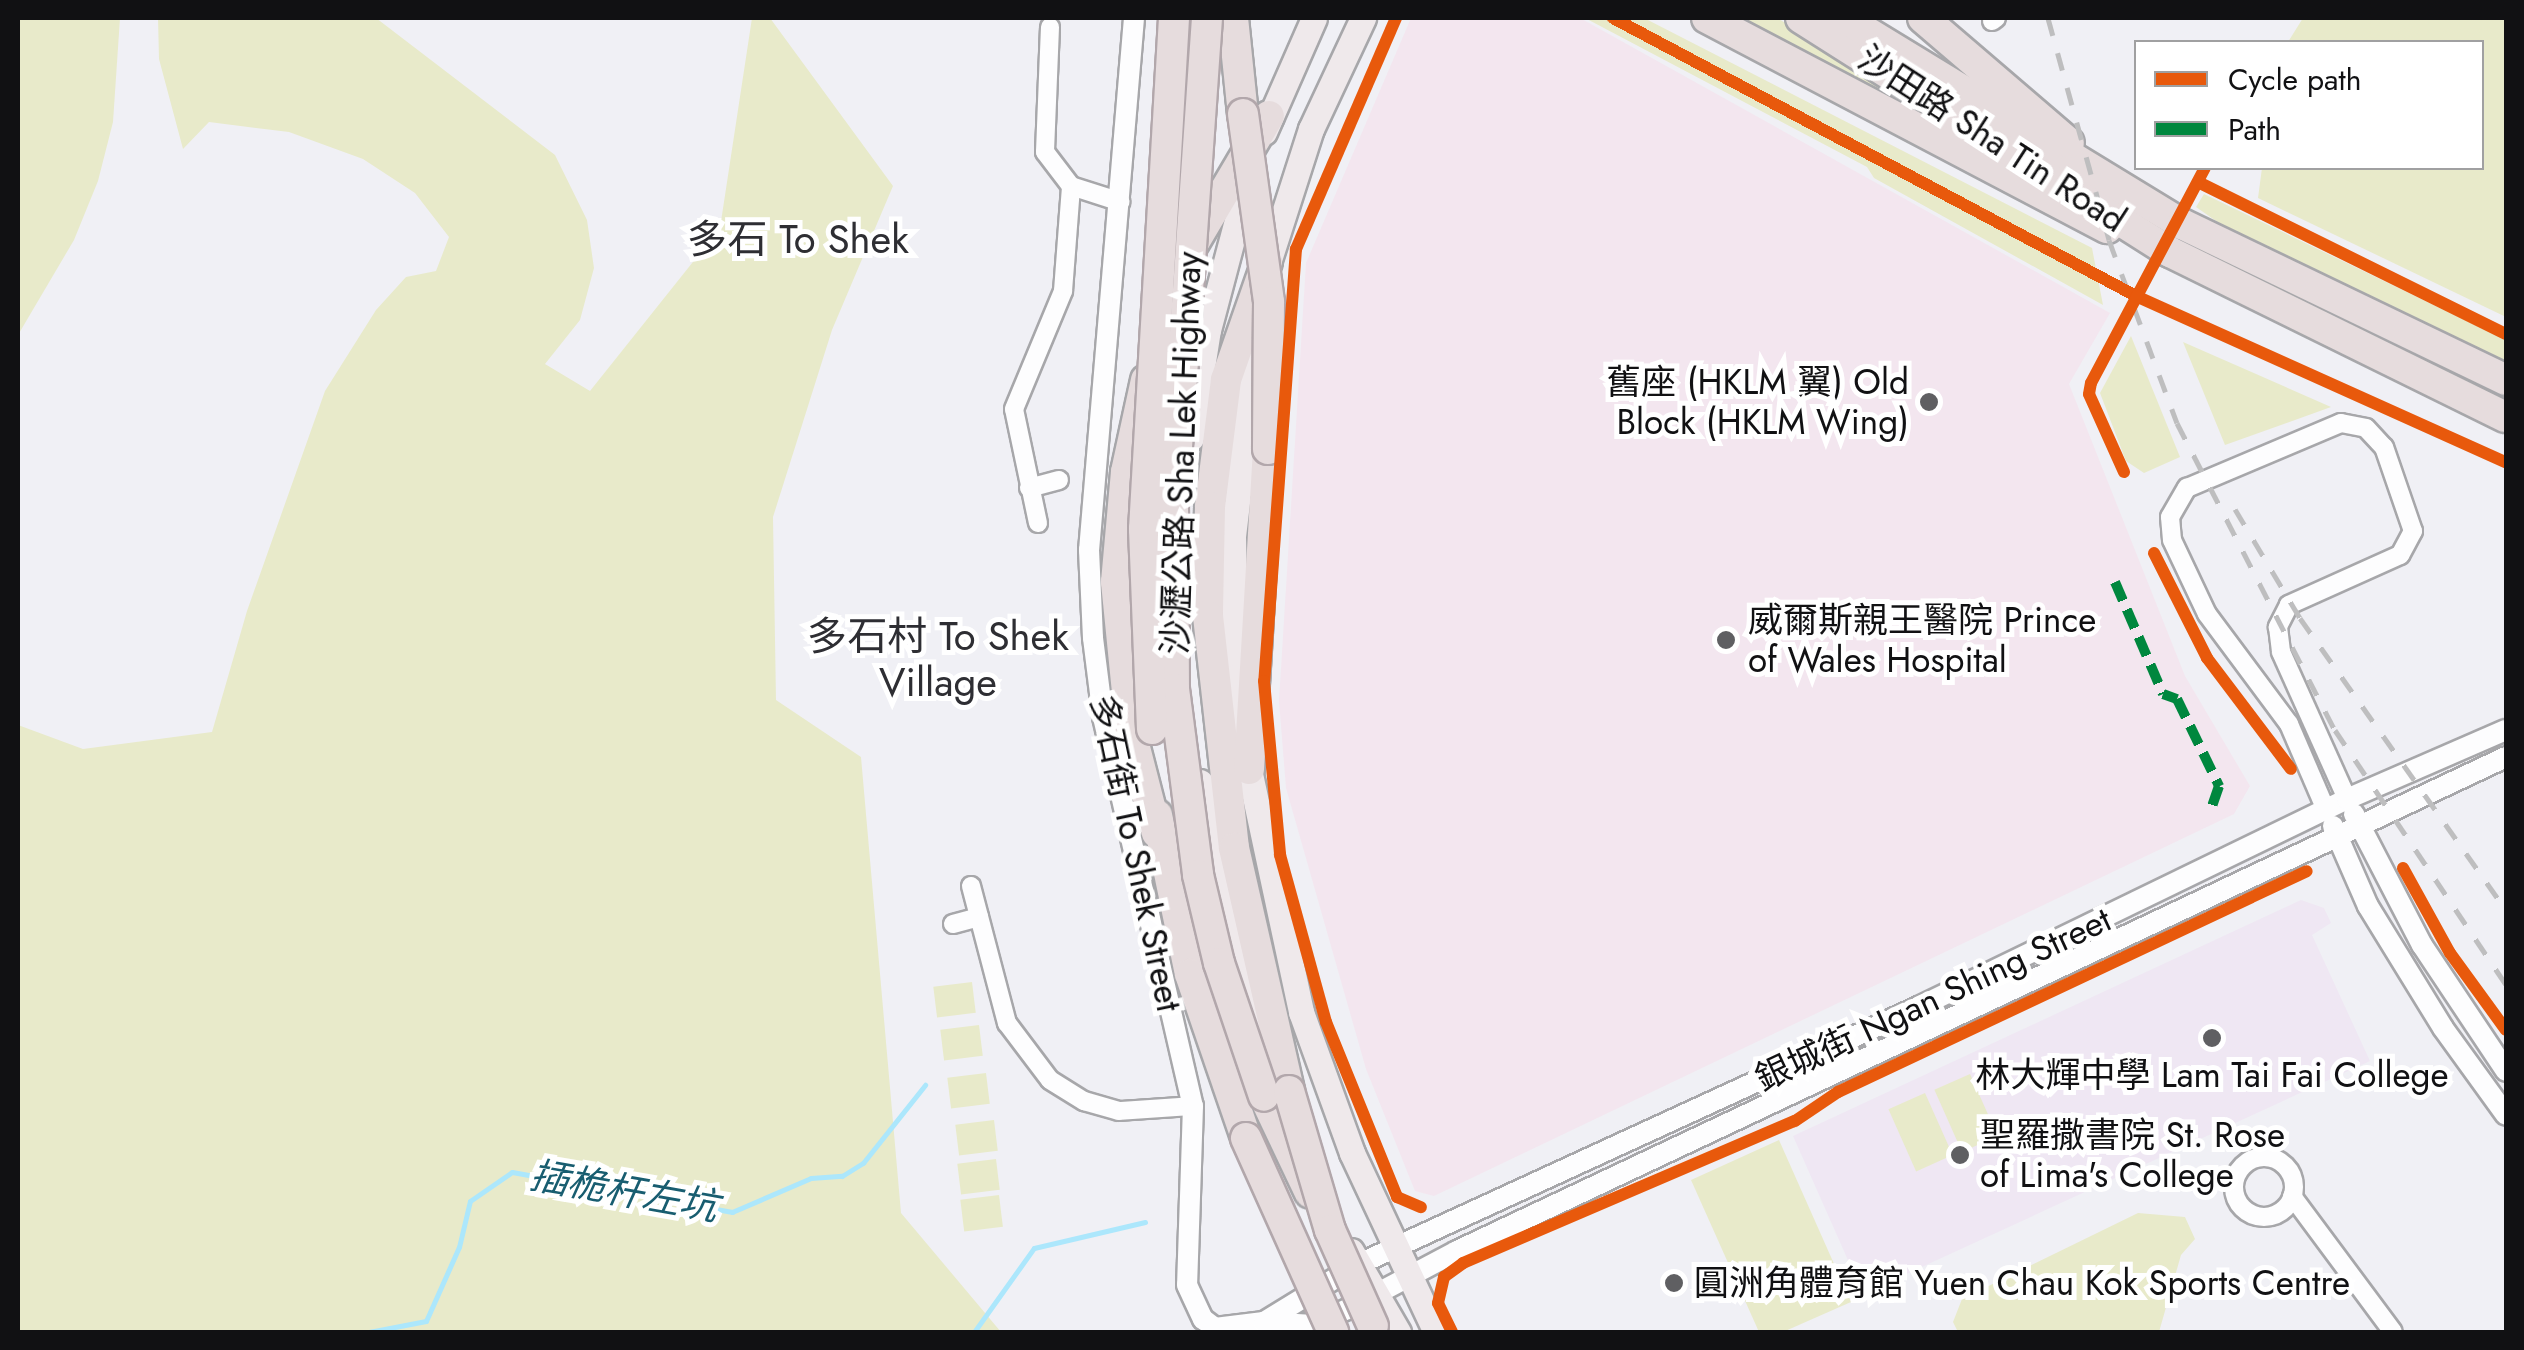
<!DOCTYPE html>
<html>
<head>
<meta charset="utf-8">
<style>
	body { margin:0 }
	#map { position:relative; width:2524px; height:1350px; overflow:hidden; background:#f0f0f5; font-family:Jost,"Noto Sans TC",sans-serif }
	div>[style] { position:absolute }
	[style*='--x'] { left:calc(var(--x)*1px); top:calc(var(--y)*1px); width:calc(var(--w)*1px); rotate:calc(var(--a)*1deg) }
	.education>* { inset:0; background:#efe7f3 }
	.medical>* { inset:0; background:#f3e6ef }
	.green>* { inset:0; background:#e8eaca; transform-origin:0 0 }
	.stream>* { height:5px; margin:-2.5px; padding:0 2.5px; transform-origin:2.5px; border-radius:2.5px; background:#ace7fc }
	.roads { filter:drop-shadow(2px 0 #a7a7aa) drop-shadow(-2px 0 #a7a7aa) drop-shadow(0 2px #a7a7aa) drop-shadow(0 -2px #a7a7aa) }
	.minor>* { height:18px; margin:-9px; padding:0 9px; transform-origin:9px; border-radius:9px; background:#fdfdfe }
	.minor>.ring { margin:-9px; padding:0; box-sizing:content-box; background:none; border:18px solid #fdfdfe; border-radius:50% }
	.tertiary>* { height:20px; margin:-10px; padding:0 10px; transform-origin:10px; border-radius:10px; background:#fdfdfe }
	.primary>* { height:25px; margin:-12.5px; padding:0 12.5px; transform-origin:12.5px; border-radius:12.5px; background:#efe9eb }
	.motorway>* { height:30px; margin:-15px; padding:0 15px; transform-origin:15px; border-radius:15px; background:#e6dcdd }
	.rail>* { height:5px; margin-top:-2.5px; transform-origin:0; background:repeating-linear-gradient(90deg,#bebebf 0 18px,transparent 0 36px) }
	.bridges { filter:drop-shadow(2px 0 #b2a7ab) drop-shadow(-2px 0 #b2a7ab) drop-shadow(0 2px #b2a7ab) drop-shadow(0 -2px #b2a7ab) }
	.motorway-bridge>* { height:30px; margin:-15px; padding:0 15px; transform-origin:15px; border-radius:15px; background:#e6dcdd }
	.quiet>* { height:10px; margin-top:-5px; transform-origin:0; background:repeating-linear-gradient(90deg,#00873e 0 20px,transparent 0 30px) }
	.cycleway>* { height:12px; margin:-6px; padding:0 6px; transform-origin:6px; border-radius:6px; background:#e8590c }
	.dots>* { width:28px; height:28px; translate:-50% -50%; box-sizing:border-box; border:5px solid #fff; border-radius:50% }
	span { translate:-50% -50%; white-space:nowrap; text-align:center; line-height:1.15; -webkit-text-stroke:10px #fff; paint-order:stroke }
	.street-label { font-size:35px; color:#111113 }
	.poi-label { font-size:35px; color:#111113 }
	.right { translate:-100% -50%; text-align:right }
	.left { translate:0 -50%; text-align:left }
	.water-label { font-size:38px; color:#185d70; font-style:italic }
	.quarter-label { font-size:40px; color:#2e2e33 }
	.frame { position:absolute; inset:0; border:20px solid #111113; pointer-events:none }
	.legend { position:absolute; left:2134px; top:40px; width:350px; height:130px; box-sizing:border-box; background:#fff; border:2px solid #a0a0a1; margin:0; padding:12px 18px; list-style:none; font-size:30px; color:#111113 }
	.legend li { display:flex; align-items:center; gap:20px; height:50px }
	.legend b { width:50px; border:2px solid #a0a0a1 }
</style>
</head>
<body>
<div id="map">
	<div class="education">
		<i style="clip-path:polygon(2301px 900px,2324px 908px,2331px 923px,2312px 935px,2370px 1061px,1863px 1294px,1793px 1136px)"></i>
	</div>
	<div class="medical">
		<i style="clip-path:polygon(1411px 18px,1580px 18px,2110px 313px,2069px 384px,2185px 676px,2250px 786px,2234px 814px,1434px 1196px,1415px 1191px,1366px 1069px,1286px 788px,1279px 701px,1306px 263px)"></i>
	</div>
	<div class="green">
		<i style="clip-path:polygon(18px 18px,120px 18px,113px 122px,98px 181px,74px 240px,18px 335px)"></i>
		<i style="clip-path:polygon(158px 18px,376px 18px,555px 155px,587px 220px,594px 268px,580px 320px,545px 364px,590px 391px,720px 228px,752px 18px,770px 18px,893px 186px,832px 330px,773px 517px,776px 700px,861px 757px,901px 1213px,1001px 1332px,18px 1332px,18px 725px,83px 749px,212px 732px,247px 611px,325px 391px,376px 310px,406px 277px,436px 271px,449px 237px,415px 193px,363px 159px,289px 132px,209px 122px,183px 149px,159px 59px)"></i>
		<i style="clip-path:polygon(1585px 18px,1644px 18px,2092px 248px,2103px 305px,1874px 178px,1867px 167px)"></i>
		<i style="clip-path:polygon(1740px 18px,1777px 18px,1919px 105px,1900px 101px)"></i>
		<i style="clip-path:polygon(2303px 18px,2506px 18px,2506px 317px,2258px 198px,2262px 168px,2482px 168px,2482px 42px,2288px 42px)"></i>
		<i style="clip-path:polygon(2204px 194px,2506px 340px,2506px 362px,2239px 237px,2196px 207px)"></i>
		<i style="clip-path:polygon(2131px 336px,2180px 457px,2144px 473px,2126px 461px,2100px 393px)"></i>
		<i style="clip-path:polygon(2183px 342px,2331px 407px,2225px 445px)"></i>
		<i style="left:972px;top:982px;width:31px;height:39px;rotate:83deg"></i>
		<i style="left:979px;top:1025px;width:31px;height:39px;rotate:83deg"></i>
		<i style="left:986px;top:1073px;width:31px;height:39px;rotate:83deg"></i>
		<i style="left:1970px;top:1074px;width:68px;height:39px;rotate:66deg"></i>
		<i style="left:1925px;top:1093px;width:68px;height:40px;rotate:66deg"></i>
		<i style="left:994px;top:1120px;width:31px;height:39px;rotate:83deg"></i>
		<i style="clip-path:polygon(1779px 1140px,1851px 1302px,1783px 1332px,1759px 1332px,1691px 1180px)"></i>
		<i style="left:996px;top:1159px;width:31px;height:39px;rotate:83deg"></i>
		<i style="left:999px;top:1195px;width:32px;height:39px;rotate:83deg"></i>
		<i style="clip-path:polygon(2138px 1213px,2185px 1217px,2195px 1239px,2181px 1255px,2159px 1332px,1958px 1332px,1953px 1322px,1962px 1299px)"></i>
	</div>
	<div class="stream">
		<i style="--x:369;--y:1332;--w:58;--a:-10.9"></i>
		<i style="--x:426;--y:1321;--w:81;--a:-66"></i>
		<i style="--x:459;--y:1247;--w:47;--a:-76.6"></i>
		<i style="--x:470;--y:1201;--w:51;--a:-34.6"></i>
		<i style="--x:512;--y:1172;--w:224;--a:10.3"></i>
		<i style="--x:732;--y:1212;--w:86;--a:-23.3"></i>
		<i style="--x:811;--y:1178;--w:31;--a:-4"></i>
		<i style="--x:842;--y:1176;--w:25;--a:-32"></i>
		<i style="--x:863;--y:1163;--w:100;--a:-51.5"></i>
		<i style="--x:974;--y:1332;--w:103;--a:-54.5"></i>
		<i style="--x:1034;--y:1248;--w:114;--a:-13.2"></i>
	</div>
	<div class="roads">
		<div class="minor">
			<i style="--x:1992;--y:21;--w:5;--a:-37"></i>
			<i style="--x:1050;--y:27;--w:125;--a:92.3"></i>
			<i style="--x:1045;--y:152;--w:43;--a:52.6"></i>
			<i style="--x:1071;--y:186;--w:52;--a:17.7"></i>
			<i style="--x:1029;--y:488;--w:31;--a:-15"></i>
			<i style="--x:1038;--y:523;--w:116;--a:-101.9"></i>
			<i style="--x:1014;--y:409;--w:128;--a:-67.4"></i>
			<i style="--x:1063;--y:291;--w:105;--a:-85.6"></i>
			<i style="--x:2326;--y:810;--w:94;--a:-113.3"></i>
			<i style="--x:2289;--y:724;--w:137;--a:-126.7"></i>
			<i style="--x:2207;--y:614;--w:82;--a:-115.3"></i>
			<i style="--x:2172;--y:540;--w:23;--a:-95"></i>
			<i style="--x:2170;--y:517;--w:34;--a:-60"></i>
			<i style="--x:2187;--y:488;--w:167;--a:-22.9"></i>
			<i style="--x:2341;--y:423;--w:25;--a:11"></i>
			<i style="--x:2366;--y:428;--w:26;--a:47"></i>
			<i style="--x:2384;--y:447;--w:89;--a:71"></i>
			<i style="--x:2413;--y:531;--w:27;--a:118"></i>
			<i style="--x:2400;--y:555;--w:122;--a:155.8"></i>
			<i style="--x:2289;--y:605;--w:25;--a:117"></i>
			<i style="--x:2278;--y:627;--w:25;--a:83"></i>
			<i style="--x:2281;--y:652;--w:161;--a:65.8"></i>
			<i style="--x:971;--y:886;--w:142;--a:75.3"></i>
			<i style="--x:1007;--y:1023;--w:71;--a:53"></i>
			<i style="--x:1050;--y:1080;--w:40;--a:32"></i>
			<i style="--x:1084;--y:1101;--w:36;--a:16"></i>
			<i style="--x:1119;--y:1111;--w:74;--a:-3.9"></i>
			<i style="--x:953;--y:924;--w:27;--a:-15"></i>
			<i class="ring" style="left:2234px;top:1157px;width:42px;height:42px"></i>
			<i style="--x:2292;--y:1196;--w:169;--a:53.4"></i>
		</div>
		<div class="tertiary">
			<i style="--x:1134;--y:18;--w:534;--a:94.83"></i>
			<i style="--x:1089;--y:550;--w:88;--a:87.4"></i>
			<i style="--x:1093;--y:638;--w:80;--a:82.8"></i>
			<i style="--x:1103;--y:717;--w:399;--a:77"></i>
			<i style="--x:1193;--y:1106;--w:179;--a:91.9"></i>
			<i style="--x:1187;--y:1285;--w:38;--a:65"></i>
			<i style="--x:1203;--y:1319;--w:15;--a:37"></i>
			<i style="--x:1215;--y:1328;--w:49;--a:-7"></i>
			<i style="--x:1264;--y:1322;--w:109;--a:-31.5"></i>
			<i style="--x:1357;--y:1265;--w:621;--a:-24.67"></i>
			<i style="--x:1921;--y:1006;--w:474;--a:-25.9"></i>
			<i style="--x:2347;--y:799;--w:173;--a:-23.5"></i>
			<i style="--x:2354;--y:814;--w:148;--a:62.6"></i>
			<i style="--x:2422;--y:945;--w:151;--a:56.3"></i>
			<i style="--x:2333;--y:826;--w:87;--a:66.4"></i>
			<i style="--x:2368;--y:906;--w:143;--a:58.4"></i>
			<i style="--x:2443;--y:1028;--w:107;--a:54.1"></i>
			<i style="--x:1264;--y:1322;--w:49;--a:3.5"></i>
			<i style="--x:1313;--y:1325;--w:38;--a:-25"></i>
			<i style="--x:1348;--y:1309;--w:123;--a:-28"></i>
			<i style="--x:1457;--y:1251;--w:1159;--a:-25.22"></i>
		</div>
		<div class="primary">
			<i style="--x:1264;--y:132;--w:124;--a:-66.3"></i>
			<i style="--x:1266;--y:269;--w:147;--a:-72.2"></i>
			<i style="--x:1311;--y:129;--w:123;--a:-64.9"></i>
			<i style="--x:1259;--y:318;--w:221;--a:96.8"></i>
			<i style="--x:1233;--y:537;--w:140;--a:88.8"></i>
			<i style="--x:1236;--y:677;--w:93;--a:82"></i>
			<i style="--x:1249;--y:769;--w:249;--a:77.9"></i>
			<i style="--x:1301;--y:1012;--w:150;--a:70.1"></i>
			<i style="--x:1352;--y:1153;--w:198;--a:64.9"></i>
			<i style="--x:1191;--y:438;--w:109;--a:-81.1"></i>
			<i style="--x:1208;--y:330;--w:160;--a:-75.2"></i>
			<i style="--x:1200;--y:782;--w:202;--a:77.4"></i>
			<i style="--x:1244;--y:979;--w:87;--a:72"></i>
			<i style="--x:1351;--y:1251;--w:94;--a:59.9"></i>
		</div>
		<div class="motorway">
			<i style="--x:1233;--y:18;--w:97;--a:84.1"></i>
			<i style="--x:1707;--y:18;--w:452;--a:27.7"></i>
			<i style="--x:1801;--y:18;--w:437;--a:32.4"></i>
			<i style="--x:2170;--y:252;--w:374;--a:26.2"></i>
			<i style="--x:1844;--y:18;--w:396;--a:31.4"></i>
			<i style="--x:2182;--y:224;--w:360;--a:25.7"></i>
			<i style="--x:1923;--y:18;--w:192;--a:40.6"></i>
			<i style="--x:1192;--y:246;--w:151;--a:-59.4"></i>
			<i style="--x:1267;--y:262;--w:125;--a:109.2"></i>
			<i style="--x:1226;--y:380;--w:128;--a:97.2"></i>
			<i style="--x:1210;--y:507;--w:109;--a:91.1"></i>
			<i style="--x:1208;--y:616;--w:233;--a:83.6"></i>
			<i style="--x:1234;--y:848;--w:249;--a:77.2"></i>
			<i style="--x:1146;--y:380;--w:94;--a:102.3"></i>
			<i style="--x:1126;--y:472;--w:110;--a:95.2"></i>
			<i style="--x:1116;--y:582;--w:151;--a:84.3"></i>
			<i style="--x:1131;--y:732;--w:104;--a:75.6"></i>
			<i style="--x:1249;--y:769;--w:321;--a:-86.6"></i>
			<i style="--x:1157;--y:815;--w:162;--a:78.3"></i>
			<i style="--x:1190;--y:974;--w:173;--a:71.1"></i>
			<i style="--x:1264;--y:1096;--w:107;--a:64.6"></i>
		</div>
	</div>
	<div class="rail">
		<i style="--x:2048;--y:18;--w:230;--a:74.6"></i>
		<i style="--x:2109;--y:240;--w:195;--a:69.6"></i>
		<i style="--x:2177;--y:423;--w:345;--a:62.8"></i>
		<i style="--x:2335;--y:730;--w:306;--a:56.1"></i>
		<i style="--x:2235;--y:509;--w:127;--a:59.2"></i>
		<i style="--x:2300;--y:618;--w:357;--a:54.8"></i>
	</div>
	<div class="bridges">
		<div class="motorway-bridge">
			<i style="--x:1207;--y:18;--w:484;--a:94"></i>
			<i style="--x:1173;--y:501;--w:188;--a:89.7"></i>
			<i style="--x:1174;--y:689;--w:188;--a:82.6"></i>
			<i style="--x:1198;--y:875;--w:90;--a:76.6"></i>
			<i style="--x:1219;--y:963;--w:140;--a:71.3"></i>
			<i style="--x:1243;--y:114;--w:190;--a:82.1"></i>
			<i style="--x:1269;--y:302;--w:147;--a:90.4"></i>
			<i style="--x:1152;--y:729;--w:200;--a:-92.3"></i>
			<i style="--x:1144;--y:529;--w:512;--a:-86.64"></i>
			<i style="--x:1289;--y:1091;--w:145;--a:73.6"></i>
			<i style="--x:1330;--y:1230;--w:105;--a:65.9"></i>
			<i style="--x:1246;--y:1138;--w:213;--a:65.8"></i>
		</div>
	</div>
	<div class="quiet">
		<i style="--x:2115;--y:582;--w:122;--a:66.8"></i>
		<i style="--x:2163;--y:694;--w:15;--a:20"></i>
		<i style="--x:2177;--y:699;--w:97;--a:64.2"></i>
		<i style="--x:2219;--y:786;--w:24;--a:109"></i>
	</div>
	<div class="cycleway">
		<i style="--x:1396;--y:18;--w:252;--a:113.4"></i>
		<i style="--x:1296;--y:249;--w:433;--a:94.2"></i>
		<i style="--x:1264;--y:681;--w:175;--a:84.7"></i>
		<i style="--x:1280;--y:855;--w:173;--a:74.6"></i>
		<i style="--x:1326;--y:1022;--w:189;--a:67.9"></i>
		<i style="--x:1397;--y:1197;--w:26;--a:23"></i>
		<i style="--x:1613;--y:18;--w:595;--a:27.99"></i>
		<i style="--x:2138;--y:297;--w:403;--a:24.2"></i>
		<i style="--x:2198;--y:182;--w:343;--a:26.3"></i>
		<i style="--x:2124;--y:472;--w:85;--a:-114.2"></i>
		<i style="--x:2089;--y:394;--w:11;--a:-80"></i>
		<i style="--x:2091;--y:383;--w:243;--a:-62.1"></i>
		<i style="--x:2154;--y:553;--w:118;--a:63.2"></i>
		<i style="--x:2207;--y:658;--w:139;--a:52.9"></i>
		<i style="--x:2403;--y:868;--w:97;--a:61.1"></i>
		<i style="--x:2450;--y:953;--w:95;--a:54"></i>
		<i style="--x:1452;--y:1332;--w:32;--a:-116"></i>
		<i style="--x:1438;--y:1303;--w:27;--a:-77"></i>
		<i style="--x:1444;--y:1277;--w:24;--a:-36"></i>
		<i style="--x:1463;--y:1263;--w:361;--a:-23.2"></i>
		<i style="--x:1795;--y:1121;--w:52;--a:-34"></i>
		<i style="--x:1838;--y:1092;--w:518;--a:-25.23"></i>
	</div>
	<div class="dots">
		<i style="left:1929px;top:402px;background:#5f5f62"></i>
		<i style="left:1726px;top:640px;background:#5f5f62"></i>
		<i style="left:2212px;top:1038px;background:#5f5f62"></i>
		<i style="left:1960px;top:1155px;background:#5f5f62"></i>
		<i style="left:1674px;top:1283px;background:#5f5f62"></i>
	</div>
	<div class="street-label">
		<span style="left:1992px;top:139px;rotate:33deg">沙田路 Sha Tin Road</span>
		<span style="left:1182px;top:453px;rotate:-88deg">沙瀝公路 Sha Lek Highway</span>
		<span style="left:1136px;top:853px;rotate:78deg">多石街 To Shek Street</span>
		<span style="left:1933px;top:999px;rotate:-25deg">銀城街 Ngan Shing Street</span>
	</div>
	<div class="poi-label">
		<span class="right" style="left:1909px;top:402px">舊座 (HKLM 翼) Old<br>Block (HKLM Wing)</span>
		<span class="left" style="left:1748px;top:640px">威爾斯親王醫院 Prince<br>of Wales Hospital</span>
		<span style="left:2212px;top:1075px">林大輝中學 Lam Tai Fai College</span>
		<span class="left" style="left:1980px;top:1155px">聖羅撒書院 St. Rose<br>of Lima's College</span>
		<span class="left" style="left:1694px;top:1283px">圓洲角體育館 Yuen Chau Kok Sports Centre</span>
	</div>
	<div class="water-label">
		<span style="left:624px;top:1191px;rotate:10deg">插桅杆左坑</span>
	</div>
	<div class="quarter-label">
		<span style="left:798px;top:239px">多石 To Shek</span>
		<span style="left:938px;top:659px">多石村 To Shek<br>Village</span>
	</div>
	<div class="frame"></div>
	<ul class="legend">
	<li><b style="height:12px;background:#e8590c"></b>Cycle path</li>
	<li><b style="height:12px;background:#00873e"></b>Path</li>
	</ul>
</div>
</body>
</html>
